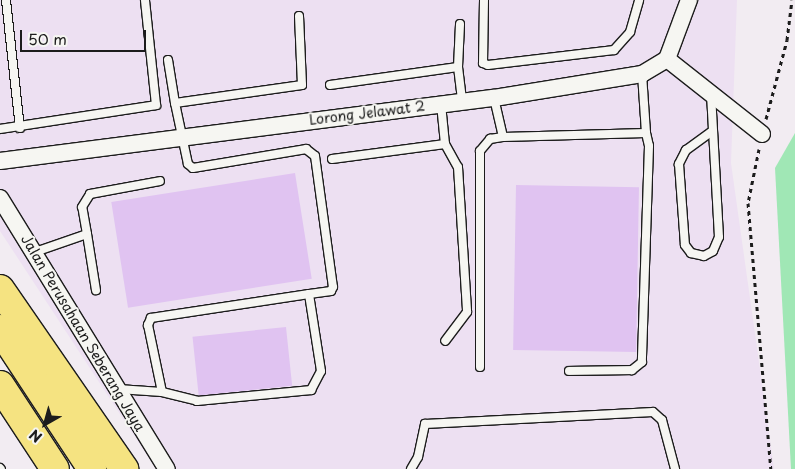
<!DOCTYPE html>
<html>
<head>
<meta charset="utf-8">
<style>
	body { margin:0 }
	#map { position:relative; width:795px; height:469px; overflow:hidden; background:#f2ecf2; font-family:"Playpen Sans",sans-serif }
	div>[style] { position:absolute }
	[style*='--x'] { left:calc(var(--x)*1px); top:calc(var(--y)*1px); width:calc(var(--w)*1px); rotate:calc(var(--a)*1deg) }
	.built>* { inset:0; background:#ede0f2 }
	.green>* { inset:0; background:#a0e7b5 }
	.building>* { inset:0; background:#e0c3f1; transform-origin:0 0 }
	.path>* { height:3px; margin-top:-1.5px; transform-origin:0; background:repeating-linear-gradient(90deg,#1c1c1c 0 4px,transparent 0 8px) }
	.roads { filter:drop-shadow(1px 0 #1c1c1c) drop-shadow(-1px 0 #1c1c1c) drop-shadow(0 1px #1c1c1c) drop-shadow(0 -1px #1c1c1c) }
	.service>* { height:8px; margin:-4px; padding:0 4px; transform-origin:4px; border-radius:4px; background:#f6f6f2 }
	.minor>* { height:16px; margin:-8px; padding:0 8px; transform-origin:8px; border-radius:8px; background:#f6f6f2 }
	.motorway>* { height:28px; margin:-14px; padding:0 14px; transform-origin:14px; border-radius:14px; background:#f5e381 }
	span { translate:-50% -50%; white-space:nowrap; text-align:center; line-height:1.15; -webkit-text-stroke:4px #f6f6f2; paint-order:stroke }
	.street-label { font-size:14px; color:#1c1c1c }
	.north { position:absolute; left:20px; top:399px; width:50px; height:50px; -webkit-text-stroke:4px #f6f6f2; paint-order:stroke; rotate:218deg; font-size:14px; font-weight:700; line-height:20px; text-align:center; color:#1c1c1c }
	.north::after { content:''; display:block; margin:auto; width:18px; height:22px; background:#1c1c1c; clip-path:polygon(50% 0,100% 100%,50% 72%,0 100%) }
	.scale { position:absolute; left:20px; top:30px; width:126px; height:22px; box-sizing:border-box; border:2px solid #1c1c1c; border-top:0; padding-left:6px; font-size:15px; line-height:18px; white-space:nowrap; color:#1c1c1c; -webkit-text-stroke:4px #f6f6f2; paint-order:stroke }
</style>
</head>
<body>
<div id="map">
	<div class="built">
		<i style="clip-path:polygon(0 0,737px 0,731px 163px,774px 469px,156px 469px,0 231px)"></i>
	</div>
	<div class="green">
		<i style="clip-path:polygon(795px 133px,795px 469px,791px 469px,775px 168px)"></i>
	</div>
	<div class="building">
		<i style="left:295px;top:173px;width:107px;height:186px;rotate:81deg"></i>
		<i style="left:516px;top:185px;width:123px;height:165px;rotate:1deg"></i>
		<i style="left:286px;top:327px;width:59px;height:94px;rotate:84deg"></i>
	</div>
	<div class="path">
		<i style="--x:766;--y:119;--w:82;--a:-75.1"></i>
		<i style="--x:787;--y:40;--w:40;--a:-82.9"></i>
		<i style="--x:759;--y:149;--w:55;--a:101.5"></i>
		<i style="--x:748;--y:203;--w:267;--a:85.1"></i>
	</div>
	<div class="roads">
		<div class="service">
			<i style="--x:6;--y:0;--w:129;--a:83.8"></i>
			<i style="--x:484;--y:0;--w:63;--a:90.9"></i>
			<i style="--x:483;--y:63;--w:5;--a:22"></i>
			<i style="--x:488;--y:65;--w:127;--a:-6.8"></i>
			<i style="--x:614;--y:50;--w:24;--a:-48"></i>
			<i style="--x:630;--y:32;--w:33;--a:-74"></i>
			<i style="--x:299;--y:16;--w:69;--a:87.5"></i>
			<i style="--x:302;--y:85;--w:128;--a:171.9"></i>
			<i style="--x:175;--y:103;--w:62;--a:78"></i>
			<i style="--x:188;--y:164;--w:6;--a:39"></i>
			<i style="--x:193;--y:168;--w:115;--a:-9.5"></i>
			<i style="--x:306;--y:149;--w:11;--a:38"></i>
			<i style="--x:315;--y:156;--w:132;--a:82.2"></i>
			<i style="--x:333;--y:287;--w:4;--a:117"></i>
			<i style="--x:331;--y:291;--w:22;--a:172"></i>
			<i style="--x:168;--y:60;--w:44;--a:80.8"></i>
			<i style="--x:458;--y:67;--w:43;--a:-87.3"></i>
			<i style="--x:642;--y:74;--w:59;--a:86.1"></i>
			<i style="--x:330;--y:85;--w:129;--a:-8"></i>
			<i style="--x:458;--y:67;--w:33;--a:83"></i>
			<i style="--x:494;--y:98;--w:40;--a:77"></i>
			<i style="--x:503;--y:137;--w:143;--a:-1.6"></i>
			<i style="--x:646;--y:133;--w:13;--a:77"></i>
			<i style="--x:649;--y:146;--w:216;--a:91.9"></i>
			<i style="--x:642;--y:362;--w:13;--a:141"></i>
			<i style="--x:632;--y:370;--w:63;--a:179.1"></i>
			<i style="--x:441;--y:104;--w:40;--a:84.3"></i>
			<i style="--x:445;--y:144;--w:26;--a:61"></i>
			<i style="--x:458;--y:167;--w:145;--a:86.4"></i>
			<i style="--x:467;--y:312;--w:36;--a:127"></i>
			<i style="--x:0;--y:129;--w:158;--a:-8.7"></i>
			<i style="--x:156;--y:105;--w:106;--a:-96"></i>
			<i style="--x:711;--y:132;--w:31;--a:144"></i>
			<i style="--x:686;--y:150;--w:16;--a:117"></i>
			<i style="--x:679;--y:164;--w:81;--a:85.8"></i>
			<i style="--x:685;--y:245;--w:10;--a:53"></i>
			<i style="--x:691;--y:253;--w:13;--a:13"></i>
			<i style="--x:704;--y:256;--w:10;--a:-29"></i>
			<i style="--x:713;--y:251;--w:15;--a:-67"></i>
			<i style="--x:719;--y:237;--w:141;--a:-93.2"></i>
			<i style="--x:332;--y:159;--w:114;--a:-7.6"></i>
			<i style="--x:87;--y:234;--w:57;--a:80.9"></i>
			<i style="--x:35;--y:252;--w:55;--a:-19.1"></i>
			<i style="--x:87;--y:234;--w:27;--a:-100"></i>
			<i style="--x:82;--y:207;--w:15;--a:-58"></i>
			<i style="--x:90;--y:194;--w:71;--a:-10.5"></i>
			<i style="--x:480;--y:367;--w:216;--a:-90"></i>
			<i style="--x:480;--y:151;--w:16;--a:-50"></i>
			<i style="--x:490;--y:139;--w:13;--a:-9"></i>
			<i style="--x:118;--y:389;--w:44;--a:3.9"></i>
			<i style="--x:162;--y:392;--w:36;--a:14"></i>
			<i style="--x:197;--y:401;--w:115;--a:-5.5"></i>
			<i style="--x:311;--y:390;--w:21;--a:-62"></i>
			<i style="--x:321;--y:371;--w:78;--a:-98.9"></i>
			<i style="--x:309;--y:294;--w:160;--a:171.4"></i>
			<i style="--x:151;--y:318;--w:8;--a:113"></i>
			<i style="--x:148;--y:325;--w:68;--a:78.2"></i>
			<i style="--x:0;--y:468;--w:1;--a:45"></i>
			<i style="--x:411;--y:469;--w:14;--a:-60"></i>
			<i style="--x:418;--y:457;--w:34;--a:-78"></i>
			<i style="--x:425;--y:424;--w:228;--a:-3"></i>
			<i style="--x:653;--y:412;--w:12;--a:42"></i>
			<i style="--x:662;--y:420;--w:51;--a:75.1"></i>
		</div>
		<div class="minor">
			<i style="--x:667;--y:59;--w:121;--a:38.3"></i>
			<i style="--x:0;--y:161;--w:498;--a:-7.3"></i>
			<i style="--x:494;--y:98;--w:150;--a:-9.2"></i>
			<i style="--x:642;--y:74;--w:29;--a:-31"></i>
			<i style="--x:667;--y:59;--w:63;--a:-69.6"></i>
			<i style="--x:0;--y:198;--w:318;--a:58.4"></i>
		</div>
		<div class="motorway">
			<i style="--x:0;--y:289;--w:219;--a:55.4"></i>
			<i style="--x:0;--y:329;--w:168;--a:56.7"></i>
			<i style="--x:0;--y:385;--w:100;--a:56.8"></i>
		</div>
	</div>
	<div class="street-label">
		<span style="left:367px;top:113px;rotate:-7deg">Lorong Jelawat 2</span>
		<span style="left:83px;top:333px;rotate:59deg">Jalan Perusahaan Seberang Jaya</span>
	</div>
	<div class="north">N</div>
	<div class="scale">50 m</div>
</div>
</body>
</html>
